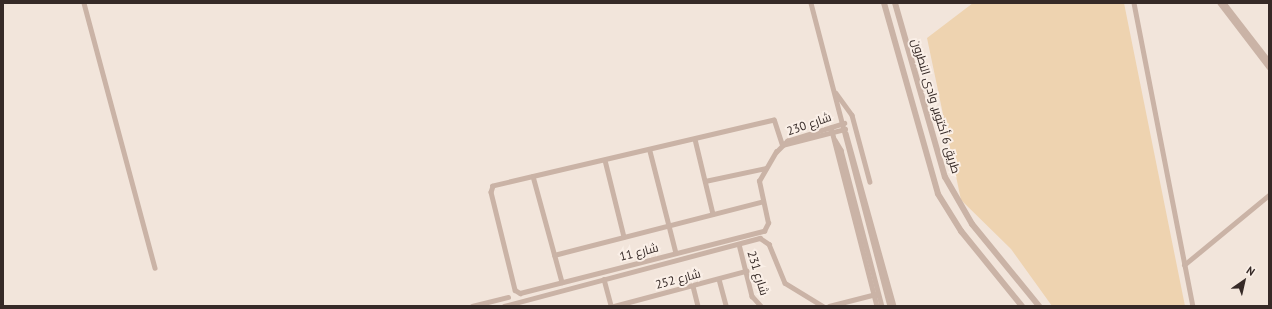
<!DOCTYPE html>
<html>
<head>
<meta charset="utf-8">
<style>
	body { margin:0 }
	#map { position:relative; width:1272px; height:309px; overflow:hidden; background:#f2e5db; font-family:"PT Sans",Cairo,sans-serif }
	div>[style] { position:absolute }
	[style*='--x'] { left:calc(var(--x)*1px); top:calc(var(--y)*1px); width:calc(var(--w)*1px); rotate:calc(var(--a)*1deg) }
	.sand>* { inset:0; background:#eed3b0 }
	.minor>* { height:4.5px; margin:-2.25px; padding:0 2.25px; transform-origin:2.25px; border-radius:2.25px; background:#cab3a6 }
	.tertiary>* { height:6px; margin:-3px; padding:0 3px; transform-origin:3px; border-radius:3px; background:#cab3a6 }
	span { translate:-50% -50%; white-space:nowrap; text-align:center; line-height:1.15; -webkit-text-stroke:4px #faefe7; paint-order:stroke }
	.street-label { font-size:12px; color:#362a27 }
	.frame { position:absolute; inset:0; border:4px solid #362a27; pointer-events:none }
	.north { position:absolute; left:1224px; top:261px; width:40px; height:40px; -webkit-text-stroke:3px #faefe7; paint-order:stroke; rotate:34deg; font-size:11px; font-weight:700; line-height:16px; text-align:center; color:#362a27 }
	.north::after { content:''; display:block; margin:auto; width:14px; height:18px; background:#362a27; clip-path:polygon(50% 0,100% 100%,50% 72%,0 100%) }
</style>
</head>
<body>
<div id="map">
	<div class="sand">
		<i style="clip-path:polygon(973px 3px,1124px 3px,1185px 306px,1052px 306px,1011px 249px,961px 200px,927px 38px)"></i>
	</div>
	<div class="minor">
		<i style="--x:84;--y:3;--w:274;--a:75"></i>
		<i style="--x:811;--y:3;--w:313;--a:75.4"></i>
		<i style="--x:1134;--y:3;--w:309;--a:79"></i>
		<i style="--x:1220;--y:3;--w:81;--a:52.6"></i>
		<i style="--x:1224;--y:3;--w:73;--a:52.2"></i>
		<i style="--x:836;--y:93;--w:27;--a:54"></i>
		<i style="--x:852;--y:115;--w:69;--a:75"></i>
		<i style="--x:831;--y:127;--w:185;--a:75.6"></i>
		<i style="--x:846;--y:133;--w:180;--a:74.5"></i>
		<i style="--x:695;--y:139;--w:77;--a:76.5"></i>
		<i style="--x:835;--y:140;--w:12;--a:59"></i>
		<i style="--x:841;--y:150;--w:161;--a:75.3"></i>
		<i style="--x:782;--y:145;--w:26;--a:-108"></i>
		<i style="--x:774;--y:120;--w:289;--a:166.8"></i>
		<i style="--x:493;--y:186;--w:6;--a:108"></i>
		<i style="--x:491;--y:192;--w:101;--a:76.2"></i>
		<i style="--x:515;--y:290;--w:6;--a:31"></i>
		<i style="--x:520;--y:293;--w:252;--a:-14.3"></i>
		<i style="--x:764;--y:231;--w:9;--a:-63"></i>
		<i style="--x:768;--y:223;--w:43;--a:-102.1"></i>
		<i style="--x:759;--y:181;--w:34;--a:-60"></i>
		<i style="--x:776;--y:152;--w:16;--a:-45"></i>
		<i style="--x:787;--y:141;--w:60;--a:-17.5"></i>
		<i style="--x:782;--y:145;--w:65;--a:-14.3"></i>
		<i style="--x:650;--y:151;--w:105;--a:75.7"></i>
		<i style="--x:605;--y:160;--w:79;--a:76.1"></i>
		<i style="--x:533;--y:176;--w:110;--a:74.7"></i>
		<i style="--x:705;--y:181;--w:62;--a:-12"></i>
		<i style="--x:739;--y:244;--w:54;--a:76"></i>
		<i style="--x:752;--y:296;--w:13;--a:48"></i>
		<i style="--x:554;--y:255;--w:214;--a:-14.4"></i>
		<i style="--x:1184;--y:265;--w:110;--a:-39.5"></i>
		<i style="--x:604;--y:279;--w:28;--a:75"></i>
		<i style="--x:719;--y:279;--w:28;--a:75"></i>
		<i style="--x:693;--y:286;--w:21;--a:76"></i>
		<i style="--x:472;--y:306;--w:37;--a:-14"></i>
		<i style="--x:504;--y:306;--w:265;--a:-14.9"></i>
		<i style="--x:760;--y:238;--w:11;--a:34"></i>
		<i style="--x:769;--y:244;--w:42;--a:67.7"></i>
		<i style="--x:785;--y:283;--w:44;--a:31.2"></i>
		<i style="--x:614;--y:306;--w:137;--a:-14.9"></i>
		<i style="--x:829;--y:306;--w:49;--a:-14.3"></i>
	</div>
	<div class="tertiary">
		<i style="--x:884;--y:3;--w:198;--a:74.2"></i>
		<i style="--x:938;--y:194;--w:44;--a:58.1"></i>
		<i style="--x:961;--y:231;--w:97;--a:50.9"></i>
		<i style="--x:895;--y:3;--w:181;--a:74"></i>
		<i style="--x:945;--y:177;--w:54;--a:60.1"></i>
		<i style="--x:972;--y:224;--w:106;--a:50.7"></i>
	</div>
	<div class="street-label">
		<span style="left:936px;top:106px;rotate:73deg">طريق 6 أكتوبر, وادى النطرون</span>
		<span style="left:809px;top:124px;rotate:-19deg">شارع 230</span>
		<span style="left:639px;top:252px;rotate:-14deg">شارع 11</span>
		<span style="left:758px;top:273px;rotate:73deg">شارع 231</span>
		<span style="left:678px;top:279px;rotate:-15deg">شارع 252</span>
	</div>
	<div class="frame"></div>
	<div class="north">N</div>
</div>
</body>
</html>
